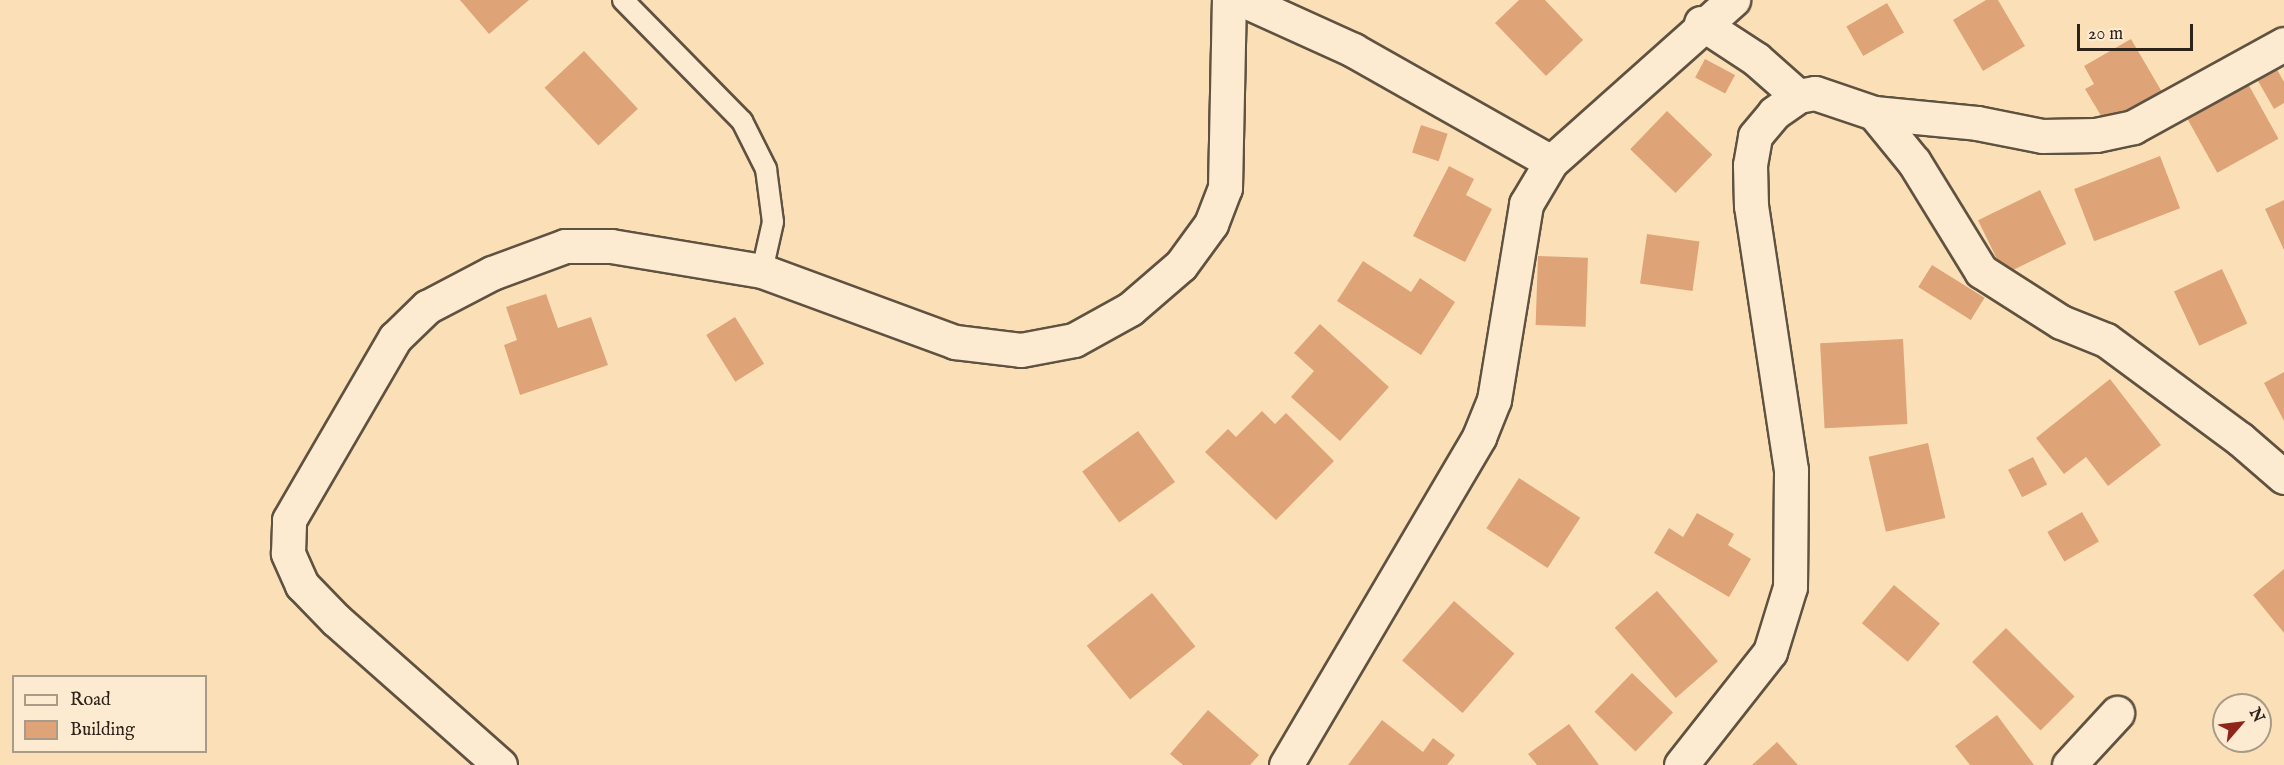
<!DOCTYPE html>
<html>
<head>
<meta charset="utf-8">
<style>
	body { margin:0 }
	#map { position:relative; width:2284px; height:765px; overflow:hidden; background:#fbe0b7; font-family:"IM FELL English",serif }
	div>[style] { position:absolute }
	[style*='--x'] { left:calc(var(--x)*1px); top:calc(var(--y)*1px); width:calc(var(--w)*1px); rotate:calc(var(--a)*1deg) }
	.building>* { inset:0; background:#dea478; transform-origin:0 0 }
	.roads { filter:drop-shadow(2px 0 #605241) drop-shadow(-2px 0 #605241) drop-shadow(0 2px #605241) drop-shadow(0 -2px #605241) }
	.lane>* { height:20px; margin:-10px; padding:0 10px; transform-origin:10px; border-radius:10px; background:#fcebd0 }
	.street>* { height:33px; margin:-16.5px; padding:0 16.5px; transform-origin:16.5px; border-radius:16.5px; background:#fcebd0 }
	span { translate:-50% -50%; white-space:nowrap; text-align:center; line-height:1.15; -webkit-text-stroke:4.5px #fcebd0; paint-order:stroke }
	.legend { position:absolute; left:12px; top:675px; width:195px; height:78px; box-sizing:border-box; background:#fcebd0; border:2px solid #a99b87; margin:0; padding:8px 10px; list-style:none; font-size:18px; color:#2d231a }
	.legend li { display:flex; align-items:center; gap:12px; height:30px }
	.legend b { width:30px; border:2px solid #a99b87 }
	.north { position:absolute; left:2212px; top:693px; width:60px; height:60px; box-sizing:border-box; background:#fcebd0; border:2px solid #a99b87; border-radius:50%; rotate:62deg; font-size:16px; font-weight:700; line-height:24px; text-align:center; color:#2d231a }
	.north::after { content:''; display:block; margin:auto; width:21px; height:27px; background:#8f2418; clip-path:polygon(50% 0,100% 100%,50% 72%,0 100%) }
	.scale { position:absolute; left:2077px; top:24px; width:116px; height:27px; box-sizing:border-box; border:3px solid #2d231a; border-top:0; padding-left:8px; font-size:18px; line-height:21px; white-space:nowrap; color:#2d231a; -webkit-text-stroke:4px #fcebd0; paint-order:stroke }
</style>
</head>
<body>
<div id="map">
	<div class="building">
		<i style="clip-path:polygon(460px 0,529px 0,489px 34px)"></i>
		<i style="clip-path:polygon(1519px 0,1545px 0,1583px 40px,1546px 76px,1495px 23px)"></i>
		<i style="clip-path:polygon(1986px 0,1998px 0,2025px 46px,1983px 71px,1953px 20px)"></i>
		<i style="left:1887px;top:3px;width:34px;height:47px;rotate:60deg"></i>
		<i style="clip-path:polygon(2131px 39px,2162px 92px,2106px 124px,2085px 89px,2094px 84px,2084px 66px)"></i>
		<i style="left:584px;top:51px;width:79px;height:54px;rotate:47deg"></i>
		<i style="left:1705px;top:59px;width:34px;height:21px;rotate:28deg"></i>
		<i style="clip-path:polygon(2274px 64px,2284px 82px,2284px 103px,2274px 109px,2254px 74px)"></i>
		<i style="left:2247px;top:82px;width:65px;height:70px;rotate:61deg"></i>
		<i style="left:1667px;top:111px;width:63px;height:53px;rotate:44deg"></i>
		<i style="left:1421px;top:125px;width:28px;height:29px;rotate:18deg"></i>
		<i style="left:2160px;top:156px;width:56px;height:92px;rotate:69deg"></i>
		<i style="clip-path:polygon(1449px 166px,1474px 179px,1466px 195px,1492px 209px,1465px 262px,1413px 236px)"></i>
		<i style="left:2040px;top:190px;width:60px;height:69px;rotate:64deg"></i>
		<i style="clip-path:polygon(2284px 200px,2284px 250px,2265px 209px)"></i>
		<i style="left:1647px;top:234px;width:53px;height:50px;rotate:8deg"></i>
		<i style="left:1538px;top:256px;width:50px;height:69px;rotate:2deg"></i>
		<i style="clip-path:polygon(1363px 261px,1411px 292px,1420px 278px,1455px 302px,1421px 355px,1337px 301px)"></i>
		<i style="left:1932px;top:265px;width:62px;height:26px;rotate:32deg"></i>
		<i style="left:2222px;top:269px;width:60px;height:53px;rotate:65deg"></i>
		<i style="clip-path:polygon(546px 294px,558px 328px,591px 317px,608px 365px,520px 395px,504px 345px,517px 340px,506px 307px)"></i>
		<i style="left:735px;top:317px;width:55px;height:34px;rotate:58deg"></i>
		<i style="clip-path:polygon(1320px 324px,1389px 387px,1340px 441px,1291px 397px,1314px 371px,1294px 353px)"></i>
		<i style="left:1903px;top:339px;width:85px;height:83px;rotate:87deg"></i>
		<i style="clip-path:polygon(2284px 372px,2284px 421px,2264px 383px)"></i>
		<i style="clip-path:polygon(2110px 379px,2161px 445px,2108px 486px,2086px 457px,2064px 474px,2036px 438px)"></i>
		<i style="clip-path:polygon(1262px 411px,1275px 424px,1286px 413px,1334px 461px,1276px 520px,1205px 452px,1228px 429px,1236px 437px)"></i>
		<i style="left:1138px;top:431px;width:63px;height:69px;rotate:54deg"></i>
		<i style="left:1928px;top:443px;width:77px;height:61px;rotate:77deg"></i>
		<i style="left:2033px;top:457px;width:31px;height:28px;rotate:63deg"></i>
		<i style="left:1519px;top:478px;width:73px;height:60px;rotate:33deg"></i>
		<i style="left:2082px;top:512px;width:34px;height:40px;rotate:60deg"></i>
		<i style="clip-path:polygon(1697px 513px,1734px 534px,1728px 545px,1751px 559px,1729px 597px,1654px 553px,1669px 528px,1683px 537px)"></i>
		<i style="clip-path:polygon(2284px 569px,2284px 633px,2253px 595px)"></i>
		<i style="left:1894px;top:585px;width:60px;height:50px;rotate:40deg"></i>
		<i style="left:1657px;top:591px;width:93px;height:56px;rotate:49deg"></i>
		<i style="left:1152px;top:593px;width:69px;height:84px;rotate:51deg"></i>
		<i style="left:1454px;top:601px;width:80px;height:79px;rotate:41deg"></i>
		<i style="left:2006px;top:628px;width:97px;height:48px;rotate:45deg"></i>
		<i style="left:1632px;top:673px;width:57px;height:54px;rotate:44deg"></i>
		<i style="clip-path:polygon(1208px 710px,1259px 755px,1250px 765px,1183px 765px,1170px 754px)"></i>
		<i style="clip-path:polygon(1997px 715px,2034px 765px,1970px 765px,1955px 746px)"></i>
		<i style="clip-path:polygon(1382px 720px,1423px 752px,1433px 738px,1455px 755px,1447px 765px,1348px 765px)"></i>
		<i style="clip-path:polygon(1569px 724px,1599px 765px,1537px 765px,1528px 754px)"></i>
		<i style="clip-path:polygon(1777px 742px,1798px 765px,1752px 765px)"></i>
	</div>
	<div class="roads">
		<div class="lane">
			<i style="--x:623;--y:0;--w:170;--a:45.5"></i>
			<i style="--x:742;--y:121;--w:54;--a:63.4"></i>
			<i style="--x:766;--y:169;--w:53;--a:82.5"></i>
			<i style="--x:773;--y:222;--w:50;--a:102.7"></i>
		</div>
		<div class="street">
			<i style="--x:1243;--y:0;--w:121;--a:24.4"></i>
			<i style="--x:1353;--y:50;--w:227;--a:29.5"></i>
			<i style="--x:1701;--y:23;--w:66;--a:33.2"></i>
			<i style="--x:1756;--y:59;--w:56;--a:41.4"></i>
			<i style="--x:1874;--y:113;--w:103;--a:5.5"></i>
			<i style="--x:1977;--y:123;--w:66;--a:11.3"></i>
			<i style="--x:2042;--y:136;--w:54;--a:-1.1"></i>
			<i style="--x:2096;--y:135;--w:38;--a:-12"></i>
			<i style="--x:2133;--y:127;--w:172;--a:-28.8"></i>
			<i style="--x:500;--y:765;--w:219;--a:-138.5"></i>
			<i style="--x:336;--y:620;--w:49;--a:-134.2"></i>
			<i style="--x:302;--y:585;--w:35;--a:-114"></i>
			<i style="--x:288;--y:553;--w:33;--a:-88"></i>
			<i style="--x:289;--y:520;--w:211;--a:-59.8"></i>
			<i style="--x:395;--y:338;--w:45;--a:-44.1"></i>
			<i style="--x:427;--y:307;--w:73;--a:-27.6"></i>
			<i style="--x:492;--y:273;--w:78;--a:-20.3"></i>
			<i style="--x:565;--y:246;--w:46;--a:0"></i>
			<i style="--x:611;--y:246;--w:153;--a:9.4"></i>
			<i style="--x:762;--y:271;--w:206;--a:20.2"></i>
			<i style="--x:955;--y:342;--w:66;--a:6.9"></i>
			<i style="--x:1021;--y:350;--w:54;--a:-10.7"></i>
			<i style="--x:1074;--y:340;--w:64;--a:-29"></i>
			<i style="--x:1130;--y:309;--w:67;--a:-40.8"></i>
			<i style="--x:1181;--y:265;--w:51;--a:-53.8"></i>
			<i style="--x:1211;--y:224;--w:39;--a:-69"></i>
			<i style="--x:1225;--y:188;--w:188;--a:-88.8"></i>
			<i style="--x:1286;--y:765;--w:381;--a:-59.5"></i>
			<i style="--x:1479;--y:437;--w:40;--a:-68"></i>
			<i style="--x:1494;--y:400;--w:199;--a:-80.7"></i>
			<i style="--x:1526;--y:204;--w:49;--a:-59.2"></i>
			<i style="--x:1551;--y:162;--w:244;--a:-41.7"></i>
			<i style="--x:1681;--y:765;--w:144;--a:-51.8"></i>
			<i style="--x:1770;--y:652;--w:68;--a:-72.9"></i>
			<i style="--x:1790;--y:587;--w:117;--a:-89.5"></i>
			<i style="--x:1791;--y:470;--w:267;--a:-98.6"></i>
			<i style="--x:1751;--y:206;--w:41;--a:-91.4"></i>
			<i style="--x:1750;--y:165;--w:29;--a:-80"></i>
			<i style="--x:1755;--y:136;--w:30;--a:-50"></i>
			<i style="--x:1774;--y:113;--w:29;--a:-35"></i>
			<i style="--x:1798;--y:96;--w:17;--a:-10"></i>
			<i style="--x:1815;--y:93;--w:62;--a:18.7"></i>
			<i style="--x:1874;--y:113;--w:63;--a:50.8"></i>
			<i style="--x:1914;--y:162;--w:128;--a:58.4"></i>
			<i style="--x:1981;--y:271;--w:95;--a:32.5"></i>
			<i style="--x:2061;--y:322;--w:48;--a:21.8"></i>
			<i style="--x:2106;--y:340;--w:167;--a:36.5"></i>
			<i style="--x:2240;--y:439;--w:58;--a:40.8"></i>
			<i style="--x:2069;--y:765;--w:71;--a:-47.3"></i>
		</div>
	</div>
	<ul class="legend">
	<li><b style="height:8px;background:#fcebd0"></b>Road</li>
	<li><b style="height:16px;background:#dea478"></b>Building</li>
	</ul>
	<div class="north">N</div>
	<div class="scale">20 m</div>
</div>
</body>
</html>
